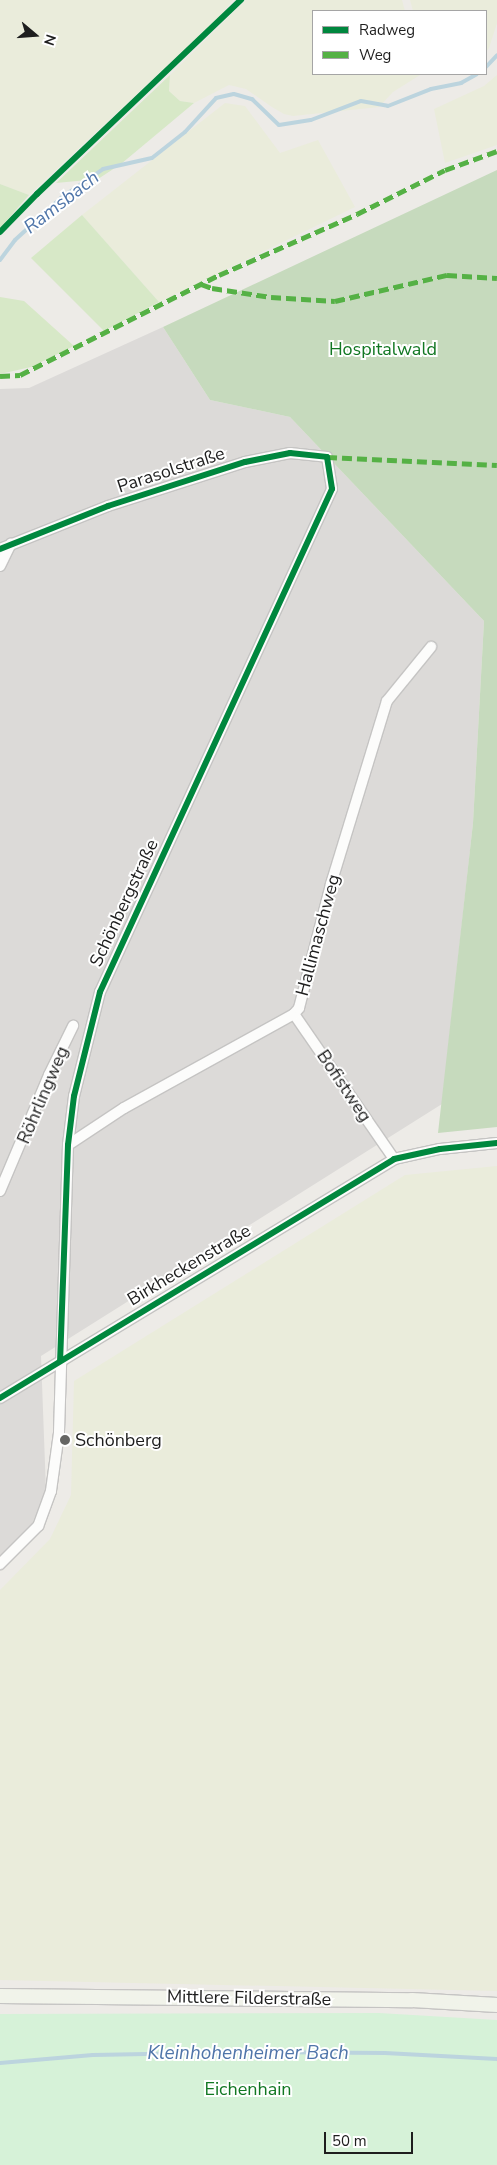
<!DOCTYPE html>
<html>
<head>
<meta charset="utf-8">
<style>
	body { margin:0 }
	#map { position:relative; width:497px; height:2165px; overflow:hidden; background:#edebe7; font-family:"Nunito Sans",sans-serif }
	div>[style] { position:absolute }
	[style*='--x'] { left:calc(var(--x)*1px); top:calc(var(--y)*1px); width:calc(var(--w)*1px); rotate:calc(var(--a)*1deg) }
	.residential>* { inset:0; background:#dcdad8 }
	.farmland>* { inset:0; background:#eaecdb }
	.grass>* { inset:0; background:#d7e8c7 }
	.forest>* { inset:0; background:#c6dabd }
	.park>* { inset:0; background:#d6f2d8 }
	.stream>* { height:4px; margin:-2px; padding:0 2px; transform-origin:2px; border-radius:2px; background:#bcd4de }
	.roads { filter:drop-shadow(1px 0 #c5c4c3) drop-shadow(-1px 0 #c5c4c3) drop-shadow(0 1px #c5c4c3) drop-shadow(0 -1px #c5c4c3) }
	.minor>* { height:10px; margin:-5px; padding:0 5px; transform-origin:5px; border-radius:5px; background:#fcfcfb }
	.secondary>* { height:14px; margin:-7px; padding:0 7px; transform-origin:7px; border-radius:7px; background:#f1f3ea }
	.quiet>* { height:5px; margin-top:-2.5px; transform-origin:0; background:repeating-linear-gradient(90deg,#55b145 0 10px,transparent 0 15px) }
	.cycleway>* { height:6px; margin:-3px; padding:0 3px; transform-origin:3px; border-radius:3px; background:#00873e }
	.dots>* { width:14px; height:14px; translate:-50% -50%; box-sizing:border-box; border:2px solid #fff; border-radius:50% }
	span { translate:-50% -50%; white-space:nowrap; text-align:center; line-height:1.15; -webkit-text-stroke:4px #fff; paint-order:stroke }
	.park-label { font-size:18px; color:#172 }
	.street-label { font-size:18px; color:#1e1e1e }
	.poi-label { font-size:18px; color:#1e1e1e }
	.left { translate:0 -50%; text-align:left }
	.water-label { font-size:19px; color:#4f75a9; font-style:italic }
	.legend { position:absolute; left:312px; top:10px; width:175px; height:65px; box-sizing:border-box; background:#fff; border:1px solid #a5a5a5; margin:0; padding:6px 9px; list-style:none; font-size:15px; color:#1e1e1e }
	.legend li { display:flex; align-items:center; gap:10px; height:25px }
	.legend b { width:25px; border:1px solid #a5a5a5 }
	.north { position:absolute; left:10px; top:10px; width:50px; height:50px; -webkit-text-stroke:4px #fff; paint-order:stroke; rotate:108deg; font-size:14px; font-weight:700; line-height:20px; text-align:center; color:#1e1e1e }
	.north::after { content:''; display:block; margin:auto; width:18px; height:22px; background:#1e1e1e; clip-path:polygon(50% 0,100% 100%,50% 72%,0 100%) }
	.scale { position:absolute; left:324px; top:2132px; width:89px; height:22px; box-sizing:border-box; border:2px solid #1e1e1e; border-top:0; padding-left:6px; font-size:15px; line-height:18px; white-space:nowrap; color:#1e1e1e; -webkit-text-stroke:4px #fff; paint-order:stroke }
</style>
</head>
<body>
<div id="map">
	<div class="residential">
		<i style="clip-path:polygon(163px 327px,210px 400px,290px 417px,484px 621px,473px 823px,442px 1104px,41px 1356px,46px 1491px,32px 1524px,0 1556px,0 389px,29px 388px)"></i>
	</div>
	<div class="farmland">
		<i style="clip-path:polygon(0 0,233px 0,221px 15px,29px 195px,0 184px)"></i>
		<i style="clip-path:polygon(246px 0,402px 0,405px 11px,313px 11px,313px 74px,420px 75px,393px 92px,379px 107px,293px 116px,284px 114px,272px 107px,246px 89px,229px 85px,194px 103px,180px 101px,169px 91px,170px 75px)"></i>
		<i style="clip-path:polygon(410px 0,497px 0,497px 23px,489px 48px,486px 52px,486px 11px,413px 11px)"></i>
		<i style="clip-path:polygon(497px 75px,497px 145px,445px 163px,434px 109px,484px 86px)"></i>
		<i style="clip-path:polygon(225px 103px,245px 106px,280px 153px,318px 140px,355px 207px,159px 302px,82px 215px)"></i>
		<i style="clip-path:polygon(497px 1166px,497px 1991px,0 1980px,0 1590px,50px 1539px,71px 1495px,74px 1381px,405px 1175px)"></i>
	</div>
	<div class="grass">
		<i style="clip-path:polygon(170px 75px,169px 91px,180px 101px,194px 103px,121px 164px,98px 179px,56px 183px)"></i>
		<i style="clip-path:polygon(0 184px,29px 195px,0 228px)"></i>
		<i style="clip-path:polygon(82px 215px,159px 302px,104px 331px,31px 258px)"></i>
		<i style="clip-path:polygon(0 297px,24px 301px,74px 346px,31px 367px,0 374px)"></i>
	</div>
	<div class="forest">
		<i style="clip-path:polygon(497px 170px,497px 1127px,438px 1133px,473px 823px,484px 621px,290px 417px,210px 400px,163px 327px)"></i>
	</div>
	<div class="park">
		<i style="clip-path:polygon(379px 2013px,497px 2020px,497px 2165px,0 2165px,0 2014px)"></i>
	</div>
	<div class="stream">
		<i style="--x:486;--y:67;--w:16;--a:-47"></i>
		<i style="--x:0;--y:260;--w:25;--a:-53"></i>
		<i style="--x:15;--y:240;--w:62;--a:-42.4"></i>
		<i style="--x:61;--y:198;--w:51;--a:-34.6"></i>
		<i style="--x:103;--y:169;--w:50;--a:-12.7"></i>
		<i style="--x:152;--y:158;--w:42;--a:-38.2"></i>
		<i style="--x:185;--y:132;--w:46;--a:-47.6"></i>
		<i style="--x:216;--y:98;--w:18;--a:-13"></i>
		<i style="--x:234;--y:94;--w:19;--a:16"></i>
		<i style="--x:252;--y:99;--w:37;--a:44"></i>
		<i style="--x:279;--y:125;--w:32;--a:-9"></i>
		<i style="--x:311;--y:120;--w:53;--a:-20.8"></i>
		<i style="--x:361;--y:101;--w:27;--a:10"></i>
		<i style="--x:388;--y:106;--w:46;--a:-21.6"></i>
		<i style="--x:431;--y:89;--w:31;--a:-11"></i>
		<i style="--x:461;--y:83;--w:18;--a:-29"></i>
		<i style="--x:0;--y:2063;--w:93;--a:-4.9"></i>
		<i style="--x:93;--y:2055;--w:160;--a:-1.1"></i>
		<i style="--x:253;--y:2052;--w:132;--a:0.4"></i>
		<i style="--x:385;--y:2053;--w:112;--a:3.1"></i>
	</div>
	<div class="roads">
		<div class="minor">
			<i style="--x:0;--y:549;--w:116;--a:-21.7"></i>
			<i style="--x:108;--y:506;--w:144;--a:-17.8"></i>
			<i style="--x:245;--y:462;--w:46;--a:-11.3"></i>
			<i style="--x:290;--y:453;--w:37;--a:6"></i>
			<i style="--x:327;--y:457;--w:32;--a:81"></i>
			<i style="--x:332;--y:489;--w:554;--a:114.76"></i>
			<i style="--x:100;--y:992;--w:107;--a:104"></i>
			<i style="--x:74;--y:1096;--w:49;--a:97"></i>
			<i style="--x:68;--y:1145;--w:288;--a:91.8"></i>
			<i style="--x:59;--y:1433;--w:59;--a:97.9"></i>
			<i style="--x:51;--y:1491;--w:37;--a:110"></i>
			<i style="--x:38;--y:1526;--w:54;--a:135"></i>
			<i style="--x:0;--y:566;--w:25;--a:-64"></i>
			<i style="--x:294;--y:1014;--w:176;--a:55.4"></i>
			<i style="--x:68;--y:1145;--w:67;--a:-33.5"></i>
			<i style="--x:124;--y:1108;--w:194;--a:-28.9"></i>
			<i style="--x:294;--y:1014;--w:8;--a:-50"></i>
			<i style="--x:299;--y:1008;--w:128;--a:-75.5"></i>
			<i style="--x:331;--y:884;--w:191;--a:-73"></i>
			<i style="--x:387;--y:701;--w:70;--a:-50.8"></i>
			<i style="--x:0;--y:1191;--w:126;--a:-67.1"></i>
			<i style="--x:49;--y:1075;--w:55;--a:-63.9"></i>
			<i style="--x:0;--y:1398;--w:461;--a:-31.2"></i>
			<i style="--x:394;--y:1159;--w:47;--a:-12.3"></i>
			<i style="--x:440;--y:1149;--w:57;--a:-6"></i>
		</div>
		<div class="secondary">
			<i style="--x:0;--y:1996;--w:412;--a:0.6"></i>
			<i style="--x:412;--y:2000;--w:85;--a:3.4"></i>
		</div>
	</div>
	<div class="quiet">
		<i style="--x:201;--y:284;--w:12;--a:20"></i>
		<i style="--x:212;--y:288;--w:60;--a:8.7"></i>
		<i style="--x:271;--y:297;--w:64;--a:3.6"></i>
		<i style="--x:335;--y:301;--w:115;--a:-13.1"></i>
		<i style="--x:447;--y:275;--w:50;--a:3.4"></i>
		<i style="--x:0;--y:376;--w:20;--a:-3"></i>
		<i style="--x:20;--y:375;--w:223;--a:-26.7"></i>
		<i style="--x:219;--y:275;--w:151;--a:-23.8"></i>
		<i style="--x:357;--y:214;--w:98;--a:-26.6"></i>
		<i style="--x:445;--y:170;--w:55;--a:-20.1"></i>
		<i style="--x:327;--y:457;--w:170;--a:2.7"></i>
	</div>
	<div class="cycleway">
		<i style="--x:0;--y:232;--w:53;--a:-45.8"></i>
		<i style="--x:37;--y:194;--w:282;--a:-43.6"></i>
		<i style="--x:0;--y:549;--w:116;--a:-21.7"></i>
		<i style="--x:108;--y:506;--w:144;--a:-17.8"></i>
		<i style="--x:245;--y:462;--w:46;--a:-11.3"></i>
		<i style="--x:290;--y:453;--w:37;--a:6"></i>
		<i style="--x:327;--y:457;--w:32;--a:81"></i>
		<i style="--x:332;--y:489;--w:554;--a:114.76"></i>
		<i style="--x:100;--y:992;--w:107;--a:104"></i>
		<i style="--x:74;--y:1096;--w:49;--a:97"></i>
		<i style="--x:68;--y:1145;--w:215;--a:92.1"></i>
		<i style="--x:0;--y:1398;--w:461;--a:-31.2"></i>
		<i style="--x:394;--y:1159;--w:47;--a:-12.3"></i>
		<i style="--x:440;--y:1149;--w:57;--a:-6"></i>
	</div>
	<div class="dots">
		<i style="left:65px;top:1440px;background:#666664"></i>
	</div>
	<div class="park-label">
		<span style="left:383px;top:349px">Hospitalwald</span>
		<span style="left:248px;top:2089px">Eichenhain</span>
	</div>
	<div class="street-label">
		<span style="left:171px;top:470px;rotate:-18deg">Parasolstraße</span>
		<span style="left:124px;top:903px;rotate:-65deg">Schönbergstraße</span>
		<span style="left:318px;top:935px;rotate:-75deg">Hallimaschweg</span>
		<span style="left:344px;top:1086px;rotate:56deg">Bofistweg</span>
		<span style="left:43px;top:1095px;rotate:-67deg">Röhrlingweg</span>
		<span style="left:189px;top:1265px;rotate:-31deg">Birkheckenstraße</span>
		<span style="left:249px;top:1998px;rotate:1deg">Mittlere Filderstraße</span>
	</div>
	<div class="poi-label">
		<span class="left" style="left:75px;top:1440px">Schönberg</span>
	</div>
	<div class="water-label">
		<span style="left:62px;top:203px;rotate:-38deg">Ramsbach</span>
		<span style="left:248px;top:2054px">Kleinhohenheimer Bach</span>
	</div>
	<ul class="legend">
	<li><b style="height:6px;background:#00873e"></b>Radweg</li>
	<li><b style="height:6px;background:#55b145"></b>Weg</li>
	</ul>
	<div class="north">N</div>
	<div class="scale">50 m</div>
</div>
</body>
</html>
